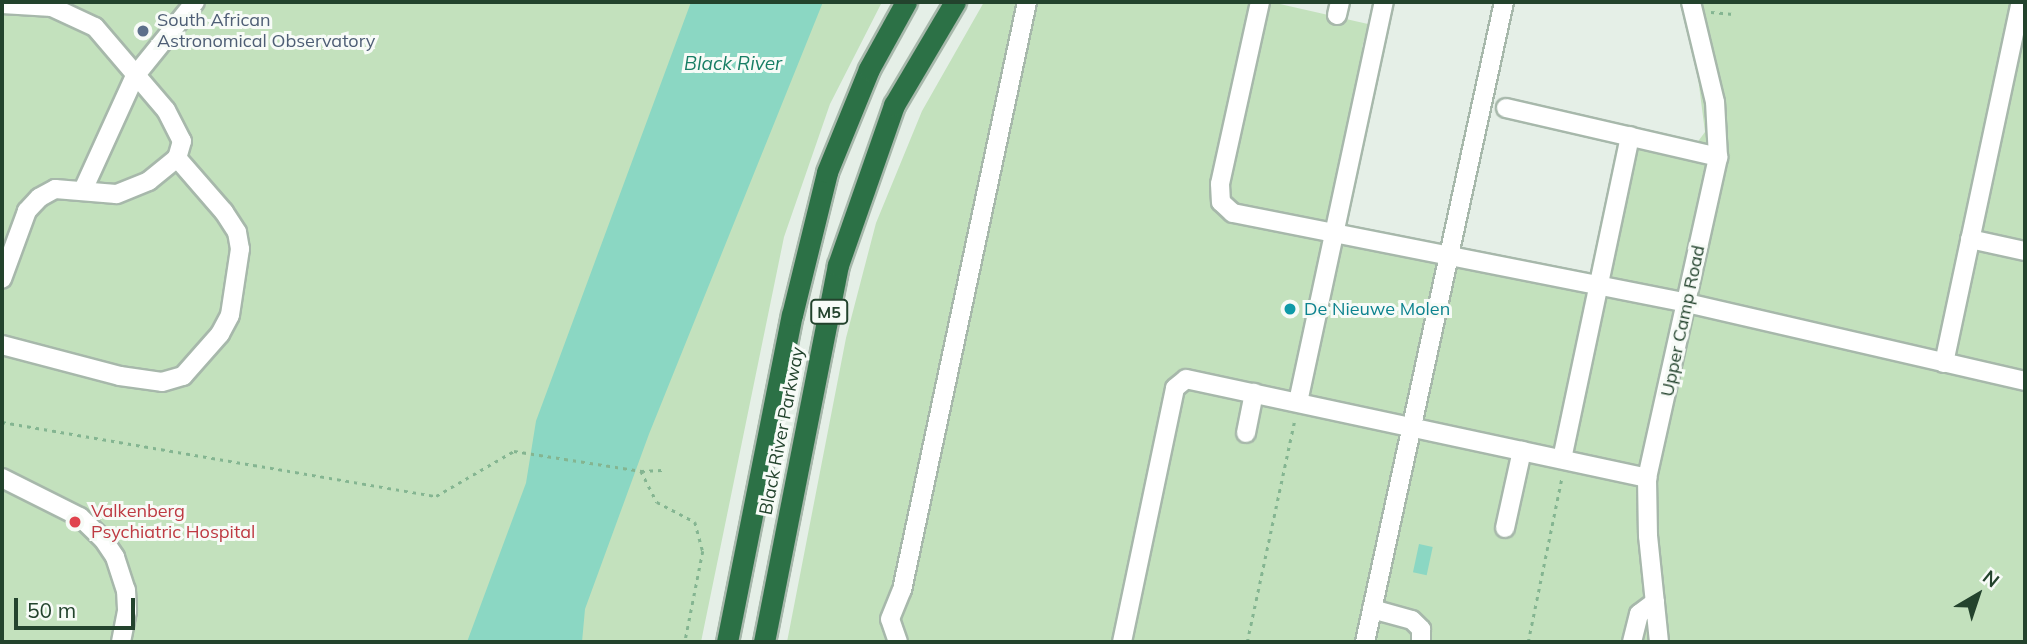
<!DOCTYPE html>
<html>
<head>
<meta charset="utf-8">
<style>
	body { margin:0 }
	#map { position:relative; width:2027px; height:644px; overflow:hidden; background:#e5efe7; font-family:Mulish,sans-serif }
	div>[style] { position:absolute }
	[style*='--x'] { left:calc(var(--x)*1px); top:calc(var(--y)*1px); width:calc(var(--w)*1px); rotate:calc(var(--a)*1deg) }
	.green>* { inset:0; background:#c3e1bd }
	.water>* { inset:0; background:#8bd7c3; transform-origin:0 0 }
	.path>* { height:2.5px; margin-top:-1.25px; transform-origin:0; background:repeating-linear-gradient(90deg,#84b591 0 3.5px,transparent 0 8.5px) }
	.roads { filter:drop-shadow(2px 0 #a7b8ab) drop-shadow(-2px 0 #a7b8ab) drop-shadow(0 2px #a7b8ab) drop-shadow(0 -2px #a7b8ab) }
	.minor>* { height:18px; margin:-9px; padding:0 9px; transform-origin:9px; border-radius:9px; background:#fff }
	.highway>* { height:21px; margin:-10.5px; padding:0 10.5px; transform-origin:10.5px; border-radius:10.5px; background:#2c7146 }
	.dots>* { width:19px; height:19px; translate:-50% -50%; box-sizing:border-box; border:4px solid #f7fbf7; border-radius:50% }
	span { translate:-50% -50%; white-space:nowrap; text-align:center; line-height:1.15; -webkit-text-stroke:6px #f7fbf7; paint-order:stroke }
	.shield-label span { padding:2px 5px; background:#f7fbf7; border:2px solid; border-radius:5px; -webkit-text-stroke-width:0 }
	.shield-label { font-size:16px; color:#23432d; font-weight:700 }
	.service-label { font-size:18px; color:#4e5e75 }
	.left { translate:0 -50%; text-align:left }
	.culture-label { font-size:18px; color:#0d838f }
	.street-label { font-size:18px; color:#23432d }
	.health-label { font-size:18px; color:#be3a42 }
	.water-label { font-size:19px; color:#187e65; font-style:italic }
	.frame { position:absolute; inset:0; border:4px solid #23432d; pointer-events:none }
	.north { position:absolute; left:1943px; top:560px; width:70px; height:70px; -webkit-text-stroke:5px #f7fbf7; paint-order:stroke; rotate:39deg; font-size:19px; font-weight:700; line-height:28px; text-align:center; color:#23432d }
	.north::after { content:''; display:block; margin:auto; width:24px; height:32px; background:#23432d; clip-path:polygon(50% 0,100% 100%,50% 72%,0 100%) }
	.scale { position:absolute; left:14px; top:598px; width:121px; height:32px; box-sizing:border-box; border:4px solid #23432d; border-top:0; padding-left:9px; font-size:21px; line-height:24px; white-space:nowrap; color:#23432d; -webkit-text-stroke:5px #f7fbf7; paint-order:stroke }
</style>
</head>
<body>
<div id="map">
	<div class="green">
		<i style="clip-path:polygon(2px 2px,882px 2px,830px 104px,784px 237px,701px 642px,2px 642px)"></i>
		<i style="clip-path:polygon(984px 2px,1271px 2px,1368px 24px,1362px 48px,1369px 55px,1328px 242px,1601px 294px,1634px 143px,1688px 155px,1705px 132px,1697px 70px,1680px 2px,2025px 2px,2025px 642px,787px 642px,846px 338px,876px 223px,922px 111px)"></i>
	</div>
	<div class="water">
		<i style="clip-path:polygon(691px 2px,823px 2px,649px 434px,585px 609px,582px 642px,467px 642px,526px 483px,536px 421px)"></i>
		<i style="left:1419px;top:544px;width:14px;height:29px;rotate:12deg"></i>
	</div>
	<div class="path">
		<i style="--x:1711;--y:12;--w:25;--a:5"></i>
		<i style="--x:2;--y:422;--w:440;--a:9.7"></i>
		<i style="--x:436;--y:496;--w:90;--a:-30"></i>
		<i style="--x:514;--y:451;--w:129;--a:8.9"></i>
		<i style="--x:641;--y:471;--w:21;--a:-3"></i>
		<i style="--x:641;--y:471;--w:35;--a:63"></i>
		<i style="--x:657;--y:502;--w:43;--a:27.8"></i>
		<i style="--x:695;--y:522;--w:30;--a:75"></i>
		<i style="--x:703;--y:551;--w:93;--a:101.2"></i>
		<i style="--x:1247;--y:642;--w:228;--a:-77.9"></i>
		<i style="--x:1528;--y:642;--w:169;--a:-78.4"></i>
	</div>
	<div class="roads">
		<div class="minor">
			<i style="--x:1260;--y:2;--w:186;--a:102.4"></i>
			<i style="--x:1220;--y:184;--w:18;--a:87"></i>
			<i style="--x:1221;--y:202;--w:16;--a:43"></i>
			<i style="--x:1233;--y:213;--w:463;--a:11.2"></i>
			<i style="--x:1687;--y:303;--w:347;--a:13"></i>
			<i style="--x:2;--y:4;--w:50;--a:3.4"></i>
			<i style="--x:52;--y:7;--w:47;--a:24.9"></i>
			<i style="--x:95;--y:27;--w:109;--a:49.5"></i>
			<i style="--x:166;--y:110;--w:35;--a:63"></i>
			<i style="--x:182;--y:141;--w:18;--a:106"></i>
			<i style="--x:177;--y:158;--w:36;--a:141"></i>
			<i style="--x:149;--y:181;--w:35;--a:158"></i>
			<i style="--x:116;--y:194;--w:61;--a:-175.3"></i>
			<i style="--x:55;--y:189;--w:18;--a:151"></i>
			<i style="--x:39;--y:198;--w:18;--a:133"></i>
			<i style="--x:27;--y:211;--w:72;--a:110.2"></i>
			<i style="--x:1337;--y:15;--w:13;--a:-77"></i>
			<i style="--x:1506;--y:108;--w:218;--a:13"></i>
			<i style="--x:83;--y:190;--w:125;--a:-65.5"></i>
			<i style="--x:135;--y:76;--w:95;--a:-51"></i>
			<i style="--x:1970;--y:239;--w:56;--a:12.3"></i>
			<i style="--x:2;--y:345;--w:122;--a:14.7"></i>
			<i style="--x:120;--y:376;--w:42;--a:8.1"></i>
			<i style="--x:162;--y:382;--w:22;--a:-16"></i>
			<i style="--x:183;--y:376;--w:56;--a:-48.6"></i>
			<i style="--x:220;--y:334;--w:21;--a:-62"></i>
			<i style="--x:230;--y:315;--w:67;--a:-81.4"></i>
			<i style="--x:240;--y:249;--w:17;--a:-100"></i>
			<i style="--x:237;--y:232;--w:24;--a:-123"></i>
			<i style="--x:224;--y:212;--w:72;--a:-131"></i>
			<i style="--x:1944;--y:363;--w:369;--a:-78"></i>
			<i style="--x:1298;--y:402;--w:409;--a:-77.9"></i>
			<i style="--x:1246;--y:433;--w:41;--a:-78.7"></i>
			<i style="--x:1562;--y:459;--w:330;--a:-78.1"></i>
			<i style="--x:2;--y:478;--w:87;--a:26.6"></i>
			<i style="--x:80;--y:517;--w:32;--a:44"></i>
			<i style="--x:103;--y:539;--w:22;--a:56"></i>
			<i style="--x:115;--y:557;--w:35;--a:72"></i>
			<i style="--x:126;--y:590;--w:21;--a:87"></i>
			<i style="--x:127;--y:611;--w:32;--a:101"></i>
			<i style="--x:1505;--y:528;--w:79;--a:-77.6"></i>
			<i style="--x:1372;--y:609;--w:41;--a:15.4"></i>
			<i style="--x:1412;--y:620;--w:13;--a:45"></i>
			<i style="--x:1421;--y:629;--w:13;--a:90"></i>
			<i style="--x:898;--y:642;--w:24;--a:-109"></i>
			<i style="--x:890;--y:619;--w:31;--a:-68"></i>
			<i style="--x:902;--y:590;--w:601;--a:-78"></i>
			<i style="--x:1122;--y:642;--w:259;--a:-78.2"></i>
			<i style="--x:1175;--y:388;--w:14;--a:-39"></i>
			<i style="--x:1186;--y:379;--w:472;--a:12.1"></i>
			<i style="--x:1365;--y:642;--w:655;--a:-77.75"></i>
			<i style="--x:1632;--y:642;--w:29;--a:-76"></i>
			<i style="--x:1639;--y:614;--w:20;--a:-37"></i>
			<i style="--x:1659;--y:642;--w:107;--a:-95.9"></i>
			<i style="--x:1648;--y:536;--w:58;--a:-91"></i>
			<i style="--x:1647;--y:478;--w:329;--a:-77.5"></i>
			<i style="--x:1718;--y:157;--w:55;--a:-93.1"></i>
			<i style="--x:1715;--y:102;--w:103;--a:-103.5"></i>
		</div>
		<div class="highway">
			<i style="--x:727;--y:642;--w:333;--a:-78.8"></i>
			<i style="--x:792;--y:315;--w:147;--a:-76.2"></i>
			<i style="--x:827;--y:172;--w:111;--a:-67.8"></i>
			<i style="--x:869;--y:69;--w:77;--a:-61.1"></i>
			<i style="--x:764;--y:642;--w:384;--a:-78.9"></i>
			<i style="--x:838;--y:265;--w:170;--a:-70.7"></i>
			<i style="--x:894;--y:105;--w:120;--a:-59.4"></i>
		</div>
	</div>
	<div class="dots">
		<i style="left:143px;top:31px;background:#5c6f8a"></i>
		<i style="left:1290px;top:309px;background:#0f9aa8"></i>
		<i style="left:75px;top:522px;background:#e0444e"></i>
	</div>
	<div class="shield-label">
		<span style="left:829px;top:312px">M5</span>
	</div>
	<div class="service-label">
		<span class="left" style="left:157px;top:31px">South African<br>Astronomical Observatory</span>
	</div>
	<div class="culture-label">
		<span class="left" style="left:1304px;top:309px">De Nieuwe Molen</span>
	</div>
	<div class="street-label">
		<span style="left:1683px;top:321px;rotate:-78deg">Upper Camp Road</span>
		<span style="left:782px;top:431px;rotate:-79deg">Black River Parkway</span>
	</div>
	<div class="health-label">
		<span class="left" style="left:91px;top:522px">Valkenberg<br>Psychiatric Hospital</span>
	</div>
	<div class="water-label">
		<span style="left:733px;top:64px">Black River</span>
	</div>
	<div class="frame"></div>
	<div class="north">N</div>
	<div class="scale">50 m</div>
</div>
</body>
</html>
